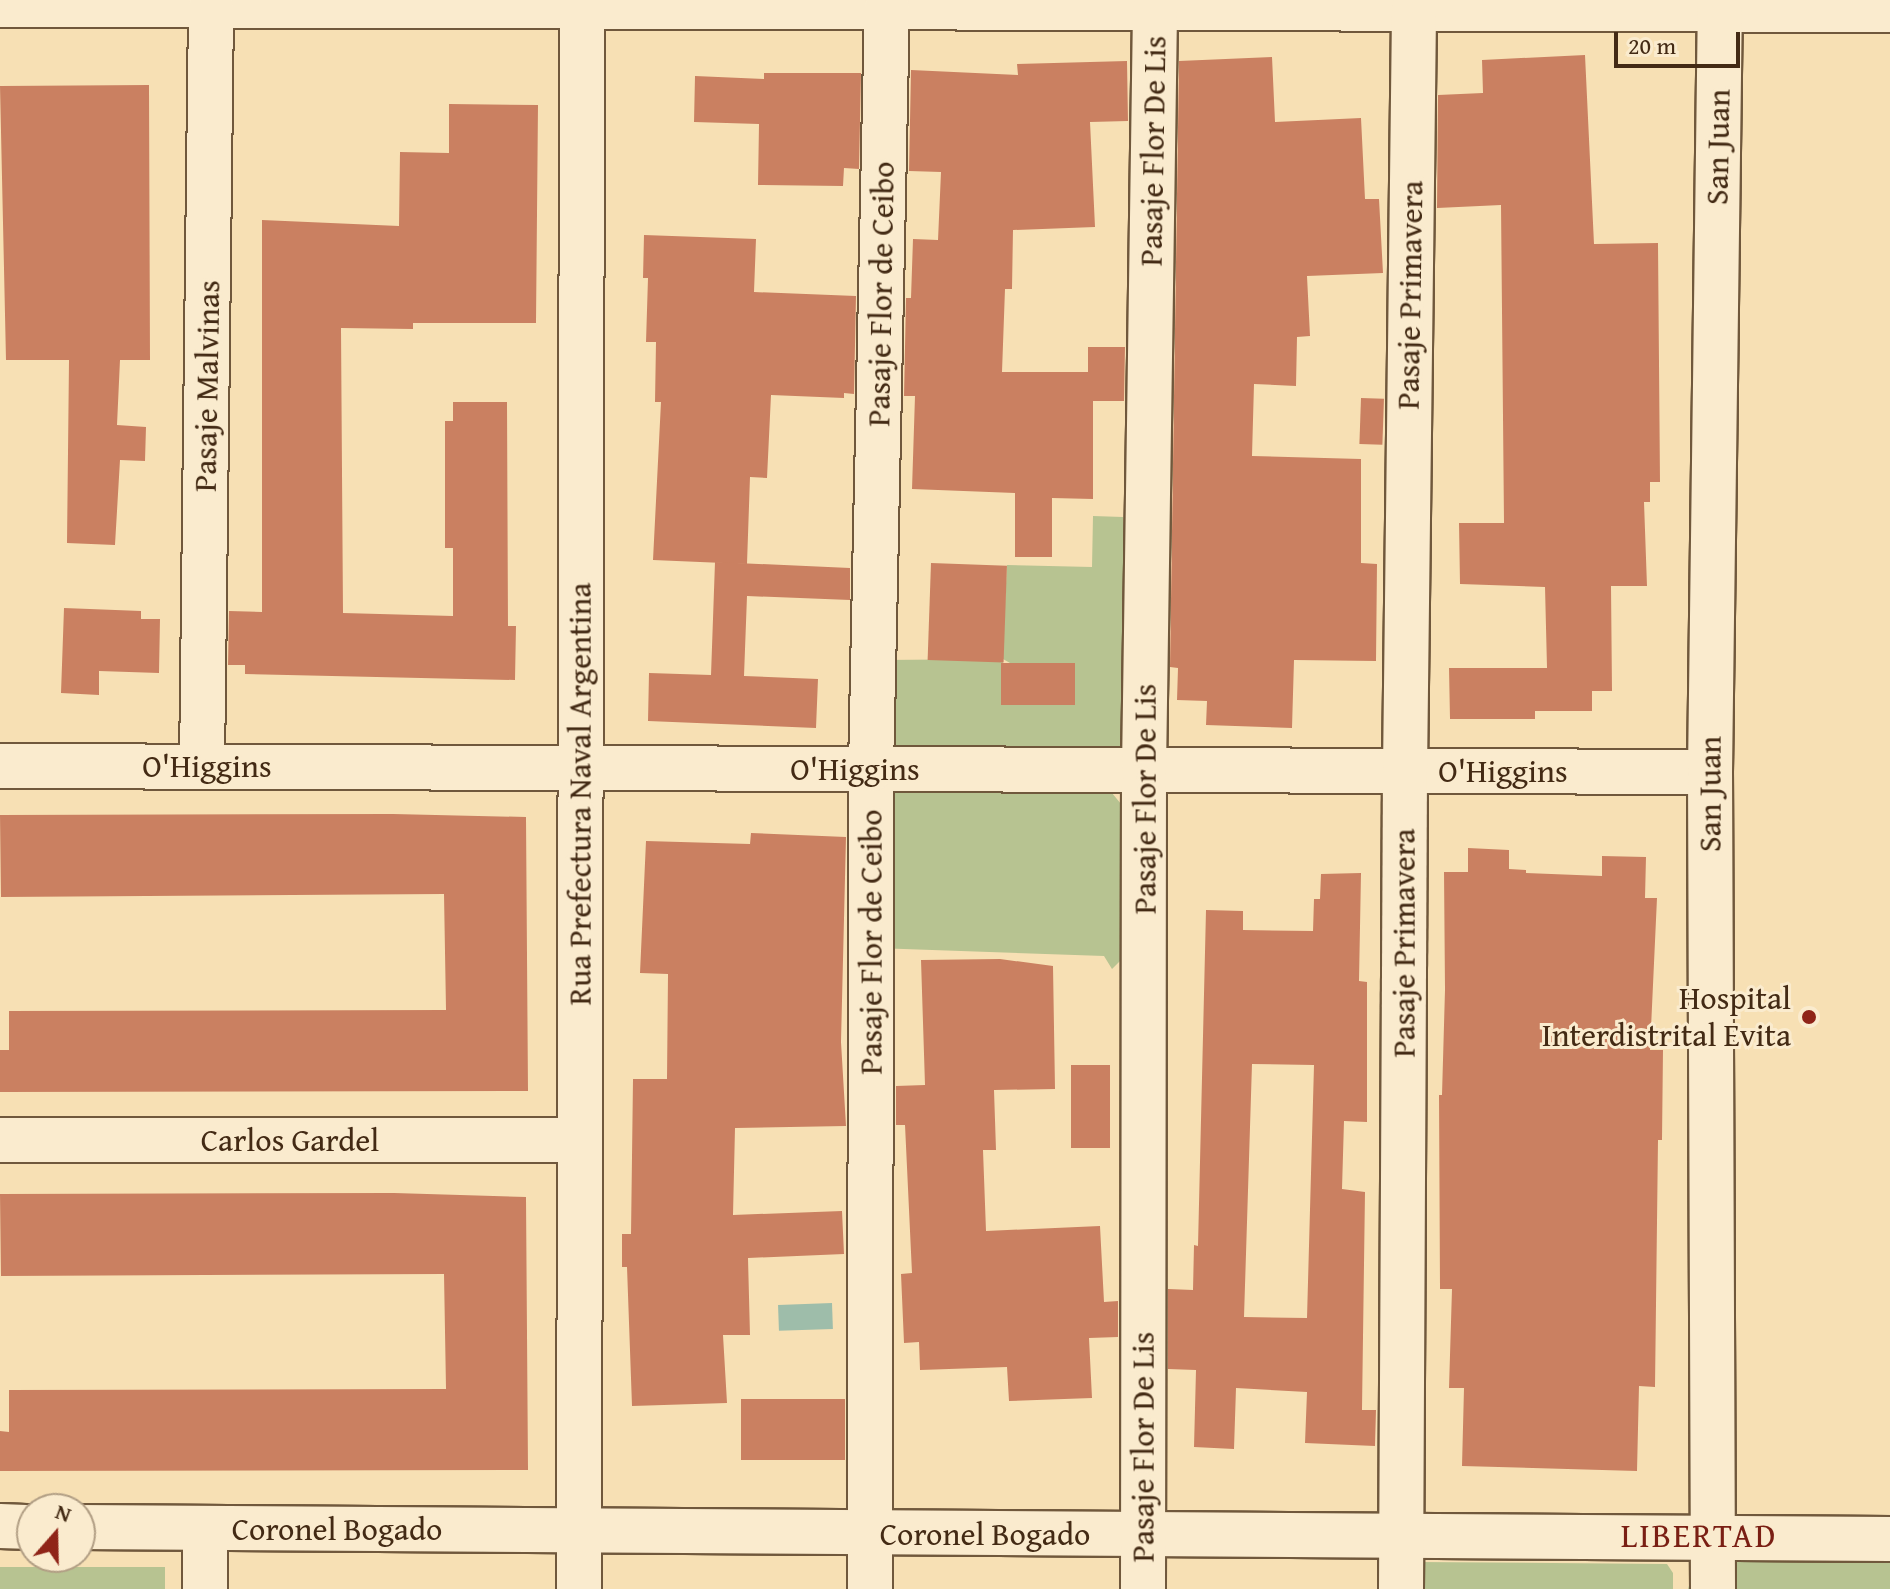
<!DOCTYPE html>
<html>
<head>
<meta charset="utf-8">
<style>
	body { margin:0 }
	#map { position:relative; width:1890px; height:1589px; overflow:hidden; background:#f7e0b4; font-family:"Gentium Book Plus",serif }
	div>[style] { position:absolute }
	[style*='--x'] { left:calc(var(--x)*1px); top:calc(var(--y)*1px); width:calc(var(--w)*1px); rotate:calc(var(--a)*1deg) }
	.green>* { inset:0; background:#b7c391; transform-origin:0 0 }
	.water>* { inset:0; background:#9ebdaa; transform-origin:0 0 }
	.building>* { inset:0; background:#ca8061; transform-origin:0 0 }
	.roads { filter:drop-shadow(2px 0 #70583c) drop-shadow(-2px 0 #70583c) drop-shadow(0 2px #70583c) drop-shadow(0 -2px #70583c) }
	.minor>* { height:44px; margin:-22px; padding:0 22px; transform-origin:22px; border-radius:22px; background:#faebce }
	.dots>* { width:22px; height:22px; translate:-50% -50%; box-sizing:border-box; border:4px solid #faebce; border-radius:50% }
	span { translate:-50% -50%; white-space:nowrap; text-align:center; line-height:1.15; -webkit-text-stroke:6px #faebce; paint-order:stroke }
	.street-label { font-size:32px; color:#432a14 }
	.poi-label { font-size:32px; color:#432a14 }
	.right { translate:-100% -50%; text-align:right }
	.neighbourhood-label { font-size:34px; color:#7a1f14; letter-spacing:2px }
	.north { position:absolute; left:16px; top:1493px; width:80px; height:80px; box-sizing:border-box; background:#faebce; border:2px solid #b19e84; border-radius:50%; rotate:20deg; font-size:22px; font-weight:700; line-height:32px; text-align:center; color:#432a14 }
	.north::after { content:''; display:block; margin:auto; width:28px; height:36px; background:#8f2418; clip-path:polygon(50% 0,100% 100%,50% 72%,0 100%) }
	.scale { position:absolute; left:1614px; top:32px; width:126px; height:36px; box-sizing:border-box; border:4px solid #432a14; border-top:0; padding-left:10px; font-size:24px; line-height:28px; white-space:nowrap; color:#432a14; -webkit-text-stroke:6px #faebce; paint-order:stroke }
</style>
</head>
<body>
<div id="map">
	<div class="green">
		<i style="clip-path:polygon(evenodd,1093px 516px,1123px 517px,1126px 749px,883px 751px,882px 660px,1002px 659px,1007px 565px,1092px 567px,1093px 516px,1003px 659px,1010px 663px,1075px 663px,1075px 705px,1001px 705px,1003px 659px)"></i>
		<i style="clip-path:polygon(1107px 787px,1126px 810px,1127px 954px,1112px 969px,1104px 956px,875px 948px,874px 790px)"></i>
		<i style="clip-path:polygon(1713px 1558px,1890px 1558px,1890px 1589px,1688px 1589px,1692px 1576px)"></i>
		<i style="clip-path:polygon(1417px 1562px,1667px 1564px,1673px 1573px,1673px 1589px,1417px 1589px)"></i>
		<i style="left:0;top:1567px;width:165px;height:22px"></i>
	</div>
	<div class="water">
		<i style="left:832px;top:1303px;width:26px;height:54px;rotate:88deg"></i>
	</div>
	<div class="building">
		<i style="clip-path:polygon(1585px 55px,1594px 244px,1658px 243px,1660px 482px,1650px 482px,1650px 502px,1644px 502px,1647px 586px,1611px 586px,1612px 691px,1592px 691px,1592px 711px,1535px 711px,1535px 719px,1450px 719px,1449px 668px,1547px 668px,1545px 587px,1460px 584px,1459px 523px,1504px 523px,1501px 205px,1437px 208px,1438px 95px,1483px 93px,1482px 60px)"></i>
		<i style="clip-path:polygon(1272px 57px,1275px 122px,1361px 118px,1365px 199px,1379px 199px,1383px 273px,1307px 276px,1310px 336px,1297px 337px,1296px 386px,1254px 384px,1252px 456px,1361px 459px,1361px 563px,1377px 564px,1376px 661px,1294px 660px,1292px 728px,1206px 725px,1207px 701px,1177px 700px,1178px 668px,1170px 667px,1179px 61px)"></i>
		<i style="clip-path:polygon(1127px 61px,1128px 121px,1090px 122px,1095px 227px,1013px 230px,1012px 289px,1005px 289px,1002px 372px,1088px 372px,1088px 347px,1125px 347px,1124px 401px,1093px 401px,1093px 499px,1052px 498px,1052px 557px,1015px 557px,1015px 493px,912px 489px,915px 396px,904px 396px,906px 298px,911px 298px,913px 239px,938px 240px,941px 172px,909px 171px,911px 70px,1018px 75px,1017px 64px)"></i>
		<i style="clip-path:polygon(764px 73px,861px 73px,859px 169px,844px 168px,843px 186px,758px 185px,759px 124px,694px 122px,695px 76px,764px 79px)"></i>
		<i style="clip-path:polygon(149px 85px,150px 360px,120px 360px,117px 425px,146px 427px,145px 461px,120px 460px,115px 545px,67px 543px,69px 360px,6px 360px,0 86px)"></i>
		<i style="clip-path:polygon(449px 104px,538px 105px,536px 323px,413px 323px,413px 329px,341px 328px,343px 613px,453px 616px,453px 548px,445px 548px,445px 421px,453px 421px,453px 402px,507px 402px,508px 626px,516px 626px,515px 680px,245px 674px,245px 665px,228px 665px,229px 611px,262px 612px,262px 220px,399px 226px,400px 152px,449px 153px)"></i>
		<i style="clip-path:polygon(644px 235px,756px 239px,754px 292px,856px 296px,854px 394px,844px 393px,844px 398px,771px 395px,767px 478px,750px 477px,747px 564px,653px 560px,661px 402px,655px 402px,656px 342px,646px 342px,648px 278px,643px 278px)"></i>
		<i style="left:1361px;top:398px;width:23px;height:46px;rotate:2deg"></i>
		<i style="clip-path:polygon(715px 562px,850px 568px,850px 600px,747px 596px,744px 676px,818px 679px,816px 728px,648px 721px,649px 673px,711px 675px)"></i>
		<i style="left:931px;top:563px;width:76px;height:97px;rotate:2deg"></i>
		<i style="clip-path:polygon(64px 608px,141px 611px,141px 619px,160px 619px,159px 673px,99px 671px,99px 695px,61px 693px)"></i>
		<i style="left:1001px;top:663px;width:74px;height:42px"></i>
		<i style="clip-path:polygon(393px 814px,526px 817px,528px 1091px,0 1092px,0 1050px,9px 1050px,9px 1011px,446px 1010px,444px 894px,1px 897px,0 815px)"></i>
		<i style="clip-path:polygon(751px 833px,846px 837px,841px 1042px,846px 1126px,735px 1128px,733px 1215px,842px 1211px,844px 1254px,748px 1258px,750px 1335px,723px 1335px,727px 1403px,632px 1406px,627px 1267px,622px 1267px,622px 1234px,631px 1234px,633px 1079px,667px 1079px,668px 974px,640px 973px,646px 841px,750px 844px)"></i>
		<i style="clip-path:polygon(1468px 848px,1509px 850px,1509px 869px,1526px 870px,1526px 873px,1602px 876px,1602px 856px,1646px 857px,1645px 898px,1657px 898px,1650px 1050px,1663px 1050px,1662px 1140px,1658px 1140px,1655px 1387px,1639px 1386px,1637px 1471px,1462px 1466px,1464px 1388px,1449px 1388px,1452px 1289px,1440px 1289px,1439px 1095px,1442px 1095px,1445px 990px,1444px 872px,1468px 872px)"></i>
		<i style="clip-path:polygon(evenodd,1361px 873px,1359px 981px,1367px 982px,1367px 1122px,1344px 1121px,1342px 1189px,1365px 1192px,1362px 1410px,1376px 1410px,1375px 1446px,1305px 1443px,1307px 1392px,1236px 1388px,1234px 1449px,1194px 1447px,1196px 1370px,1168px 1369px,1168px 1289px,1193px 1290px,1194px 1245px,1198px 1246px,1206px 910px,1243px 911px,1243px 930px,1313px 931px,1314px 899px,1320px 899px,1321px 874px,1361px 873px,1252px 1064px,1314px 1065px,1307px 1318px,1244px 1317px,1252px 1064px)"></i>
		<i style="clip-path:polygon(1000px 959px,1053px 966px,1055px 1089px,994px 1090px,996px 1150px,983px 1150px,986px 1231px,1100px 1226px,1104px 1302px,1118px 1301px,1118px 1337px,1089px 1338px,1092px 1398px,1009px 1401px,1007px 1367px,920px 1370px,919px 1342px,904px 1343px,901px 1274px,912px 1273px,905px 1125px,896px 1125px,896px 1086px,925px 1085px,921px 960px)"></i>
		<i style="left:1110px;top:1065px;width:83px;height:39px;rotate:90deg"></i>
		<i style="clip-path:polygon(394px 1193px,526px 1197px,528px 1470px,0 1471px,0 1431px,9px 1432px,9px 1390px,446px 1389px,444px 1274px,1px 1276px,0 1194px)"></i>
		<i style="left:845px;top:1399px;width:61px;height:104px;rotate:90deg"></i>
	</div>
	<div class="roads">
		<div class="minor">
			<i style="--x:0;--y:5;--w:1890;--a:0.15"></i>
			<i style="--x:0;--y:766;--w:1710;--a:0.2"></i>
			<i style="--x:202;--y:766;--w:760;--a:-89.32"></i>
			<i style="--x:0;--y:1140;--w:579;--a:0"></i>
			<i style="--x:0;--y:1526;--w:32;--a:2"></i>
			<i style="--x:80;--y:1527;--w:1810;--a:0.38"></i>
			<i style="--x:205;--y:1528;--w:61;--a:90"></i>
			<i style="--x:579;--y:1589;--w:1589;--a:-89.89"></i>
			<i style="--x:870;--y:1589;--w:820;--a:-89.93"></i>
			<i style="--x:871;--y:769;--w:762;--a:-88.8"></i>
			<i style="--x:1143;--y:1589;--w:819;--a:-89.93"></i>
			<i style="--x:1144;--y:770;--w:762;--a:-89.17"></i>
			<i style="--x:1401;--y:1589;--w:818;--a:-89.72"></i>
			<i style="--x:1405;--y:771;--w:762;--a:-89.32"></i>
			<i style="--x:1713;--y:1589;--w:817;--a:-90.21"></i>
			<i style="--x:1710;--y:772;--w:772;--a:-89.26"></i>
		</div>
	</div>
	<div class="dots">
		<i style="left:1809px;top:1017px;background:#8f2418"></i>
	</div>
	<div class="street-label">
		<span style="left:1718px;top:147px;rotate:-89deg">San Juan</span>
		<span style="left:1153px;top:151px;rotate:-89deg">Pasaje Flor De Lis</span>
		<span style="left:881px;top:294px;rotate:-89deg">Pasaje Flor de Ceibo</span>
		<span style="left:1410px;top:295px;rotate:-89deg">Pasaje Primavera</span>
		<span style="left:207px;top:386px;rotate:-89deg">Pasaje Malvinas</span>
		<span style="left:207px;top:766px">O'Higgins</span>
		<span style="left:855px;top:769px">O'Higgins</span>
		<span style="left:1503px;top:771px">O'Higgins</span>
		<span style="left:580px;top:794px;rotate:-90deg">Rua Prefectura Naval Argentina</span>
		<span style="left:1710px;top:794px;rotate:-90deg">San Juan</span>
		<span style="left:1145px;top:799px;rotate:-90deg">Pasaje Flor De Lis</span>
		<span style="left:871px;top:942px;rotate:-90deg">Pasaje Flor de Ceibo</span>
		<span style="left:1404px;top:943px;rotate:-90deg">Pasaje Primavera</span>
		<span style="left:290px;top:1140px">Carlos Gardel</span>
		<span style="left:1143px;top:1447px;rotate:-90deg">Pasaje Flor De Lis</span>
		<span style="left:337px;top:1529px">Coronel Bogado</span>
		<span style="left:985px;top:1534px">Coronel Bogado</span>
	</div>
	<div class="poi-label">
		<span class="right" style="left:1791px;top:1017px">Hospital<br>Interdistrital Evita</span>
	</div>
	<div class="neighbourhood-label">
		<span style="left:1699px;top:1535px">LIBERTAD</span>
	</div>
	<div class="north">N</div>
	<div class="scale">20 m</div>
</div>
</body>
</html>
